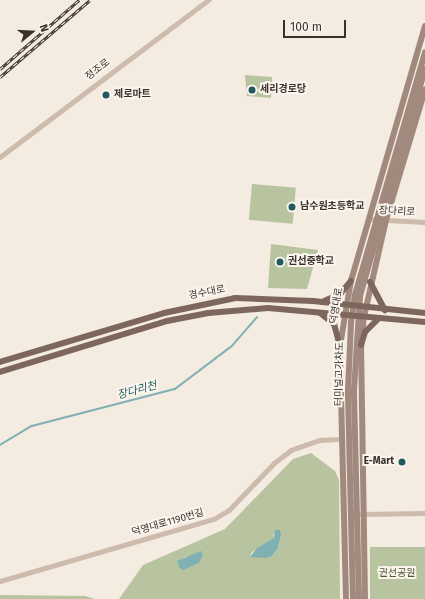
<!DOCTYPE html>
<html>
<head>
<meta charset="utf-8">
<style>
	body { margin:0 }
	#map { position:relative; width:425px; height:599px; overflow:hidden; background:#f4ebe1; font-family:"Fira Sans","Noto Sans KR",sans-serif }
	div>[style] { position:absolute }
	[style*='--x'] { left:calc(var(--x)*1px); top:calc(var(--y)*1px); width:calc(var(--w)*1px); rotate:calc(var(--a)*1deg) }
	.green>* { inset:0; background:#b8c4a0; transform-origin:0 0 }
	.water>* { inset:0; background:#7fb0b2 }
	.stream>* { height:1.5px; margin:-0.75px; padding:0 0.75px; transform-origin:0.75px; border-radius:0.75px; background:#7fb0b2 }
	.tertiary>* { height:4.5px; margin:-2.25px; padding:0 2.25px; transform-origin:2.25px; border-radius:2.25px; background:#cdbbac }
	.secondary>* { height:5.5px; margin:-2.75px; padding:0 2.75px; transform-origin:2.75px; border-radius:2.75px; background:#a18a7d }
	.primary>* { height:6px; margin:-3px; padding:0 3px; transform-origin:3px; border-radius:3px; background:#7d675c }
	.rail>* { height:3px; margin-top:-1.5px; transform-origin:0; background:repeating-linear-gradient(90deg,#fbf5ee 0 4.5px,#3b302b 0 9px); box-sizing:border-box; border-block:1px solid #3b302b }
	.dots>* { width:11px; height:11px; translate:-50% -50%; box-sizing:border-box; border:2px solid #fbf5ee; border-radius:50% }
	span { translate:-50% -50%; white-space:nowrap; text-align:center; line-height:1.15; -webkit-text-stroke:4px #fbf5ee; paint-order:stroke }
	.street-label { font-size:10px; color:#3b302b }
	.poi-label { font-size:10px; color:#3b302b; font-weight:700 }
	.left { translate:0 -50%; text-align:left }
	.right { translate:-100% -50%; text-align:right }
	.park-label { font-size:10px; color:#4a5a2e }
	.water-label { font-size:11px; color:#1f5a5e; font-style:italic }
	.north { position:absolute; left:12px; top:12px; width:40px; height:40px; -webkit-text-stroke:3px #fbf5ee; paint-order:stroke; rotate:72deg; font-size:11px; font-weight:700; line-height:16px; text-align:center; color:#3b302b }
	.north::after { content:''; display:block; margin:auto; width:14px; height:18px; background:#3b302b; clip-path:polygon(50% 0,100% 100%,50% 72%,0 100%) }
	.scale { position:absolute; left:283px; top:20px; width:63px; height:18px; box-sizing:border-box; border:2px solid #3b302b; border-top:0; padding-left:5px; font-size:12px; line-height:14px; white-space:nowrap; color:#3b302b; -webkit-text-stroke:3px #fbf5ee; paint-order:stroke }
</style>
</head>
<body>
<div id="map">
	<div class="green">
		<i style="clip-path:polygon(245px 75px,272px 77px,271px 98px,247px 96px)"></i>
		<i style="left:252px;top:184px;width:44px;height:36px;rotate:5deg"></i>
		<i style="clip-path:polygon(271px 244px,318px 250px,307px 289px,268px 288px)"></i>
		<i style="clip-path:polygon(evenodd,311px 453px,335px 471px,339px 480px,340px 599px,119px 599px,143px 565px,225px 529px,293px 459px,311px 453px,273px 534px,281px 535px,278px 548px,272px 556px,250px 557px,252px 552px,274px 538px,273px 534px,311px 453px,203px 554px,197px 564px,179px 567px,178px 563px,185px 557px,203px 554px)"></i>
		<i style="left:425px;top:547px;width:52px;height:55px;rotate:90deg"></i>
		<i style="clip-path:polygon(0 595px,85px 596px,95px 599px,0 599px)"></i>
	</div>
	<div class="water">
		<i style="clip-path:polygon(275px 530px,280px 530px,281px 535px,278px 548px,272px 556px,266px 558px,250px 557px,257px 548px,274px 538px)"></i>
		<i style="clip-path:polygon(201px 551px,203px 554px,199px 563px,183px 570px,179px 567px,177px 561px)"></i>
	</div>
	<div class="stream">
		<i style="--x:0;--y:445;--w:37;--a:-31"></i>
		<i style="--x:32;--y:426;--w:148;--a:-14.5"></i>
		<i style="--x:175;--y:389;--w:71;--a:-37"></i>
		<i style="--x:232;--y:346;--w:38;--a:-49"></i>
	</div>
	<div class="tertiary">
		<i style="--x:0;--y:157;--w:261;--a:-37"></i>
		<i style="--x:368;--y:219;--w:57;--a:3"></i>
		<i style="--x:361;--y:514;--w:64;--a:-0.9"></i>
		<i style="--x:0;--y:581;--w:223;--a:-16.2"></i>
		<i style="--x:214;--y:519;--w:17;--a:-31"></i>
		<i style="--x:229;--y:510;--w:65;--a:-46.2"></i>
		<i style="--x:274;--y:463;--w:21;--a:-37"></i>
		<i style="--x:291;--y:450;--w:31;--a:-19"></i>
		<i style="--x:320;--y:440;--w:21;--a:-3"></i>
	</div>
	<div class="secondary">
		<i style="--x:346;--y:599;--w:253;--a:-91.4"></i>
		<i style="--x:340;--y:346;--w:66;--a:-80.4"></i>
		<i style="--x:351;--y:281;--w:265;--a:-73.8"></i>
		<i style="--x:353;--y:599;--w:209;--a:-91.4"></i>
		<i style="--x:348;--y:390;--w:67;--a:-87.4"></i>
		<i style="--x:351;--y:323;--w:28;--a:-82"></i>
		<i style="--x:355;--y:295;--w:252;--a:-73.9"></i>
		<i style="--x:359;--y:599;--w:209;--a:-91.4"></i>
		<i style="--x:354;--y:390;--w:94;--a:-86.3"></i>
		<i style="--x:360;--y:296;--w:236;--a:-74"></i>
		<i style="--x:365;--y:599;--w:250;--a:-90.9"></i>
		<i style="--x:361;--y:349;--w:32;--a:-85"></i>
		<i style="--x:364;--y:317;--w:99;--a:-77.2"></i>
		<i style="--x:386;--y:220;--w:136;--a:-73.3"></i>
	</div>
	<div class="primary">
		<i style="--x:370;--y:282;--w:32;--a:62"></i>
		<i style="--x:322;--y:302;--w:20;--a:-24"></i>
		<i style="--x:340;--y:294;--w:17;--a:-50"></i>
		<i style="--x:320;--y:313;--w:18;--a:38"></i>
		<i style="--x:334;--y:324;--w:23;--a:75"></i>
		<i style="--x:361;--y:345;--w:14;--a:-73"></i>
		<i style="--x:365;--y:332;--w:20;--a:-45"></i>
		<i style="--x:0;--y:362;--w:171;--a:-16.6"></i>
		<i style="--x:164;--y:313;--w:73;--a:-11.9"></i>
		<i style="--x:235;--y:298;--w:78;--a:2.2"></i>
		<i style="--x:313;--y:301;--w:113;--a:6.1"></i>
		<i style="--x:0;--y:372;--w:175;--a:-17"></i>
		<i style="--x:167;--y:321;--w:42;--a:-11"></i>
		<i style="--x:208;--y:313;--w:60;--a:-4.8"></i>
		<i style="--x:268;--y:308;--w:158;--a:5.1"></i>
	</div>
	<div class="rail">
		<i style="--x:0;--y:69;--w:105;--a:-41.1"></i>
		<i style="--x:0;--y:77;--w:118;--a:-40.5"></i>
	</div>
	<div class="dots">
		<i style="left:252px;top:90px;background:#1f5a5e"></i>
		<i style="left:106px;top:95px;background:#1f5a5e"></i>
		<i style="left:292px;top:207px;background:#1f5a5e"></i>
		<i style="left:280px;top:262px;background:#1f5a5e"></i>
		<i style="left:402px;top:462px;background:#1f5a5e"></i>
	</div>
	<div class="street-label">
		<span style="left:98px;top:70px;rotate:-38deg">정조로</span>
		<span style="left:397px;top:212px;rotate:3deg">장다리로</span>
		<span style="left:207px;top:293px;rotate:-11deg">경수대로</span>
		<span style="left:337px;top:306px;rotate:-81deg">덕영대로</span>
		<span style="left:340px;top:374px;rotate:-89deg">터미널고가차도</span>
		<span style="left:168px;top:523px;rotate:-16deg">덕영대로1190번길</span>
	</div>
	<div class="poi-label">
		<span class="left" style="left:260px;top:90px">세리경로당</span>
		<span class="left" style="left:114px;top:95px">제로마트</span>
		<span class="left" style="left:300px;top:207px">남수원초등학교</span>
		<span class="left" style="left:288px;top:262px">권선중학교</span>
		<span class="right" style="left:394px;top:462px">E-Mart</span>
	</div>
	<div class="park-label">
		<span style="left:397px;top:574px">권선공원</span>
	</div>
	<div class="water-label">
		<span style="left:137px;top:391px;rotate:-15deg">장다리천</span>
	</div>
	<div class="north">N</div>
	<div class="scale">100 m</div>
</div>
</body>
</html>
